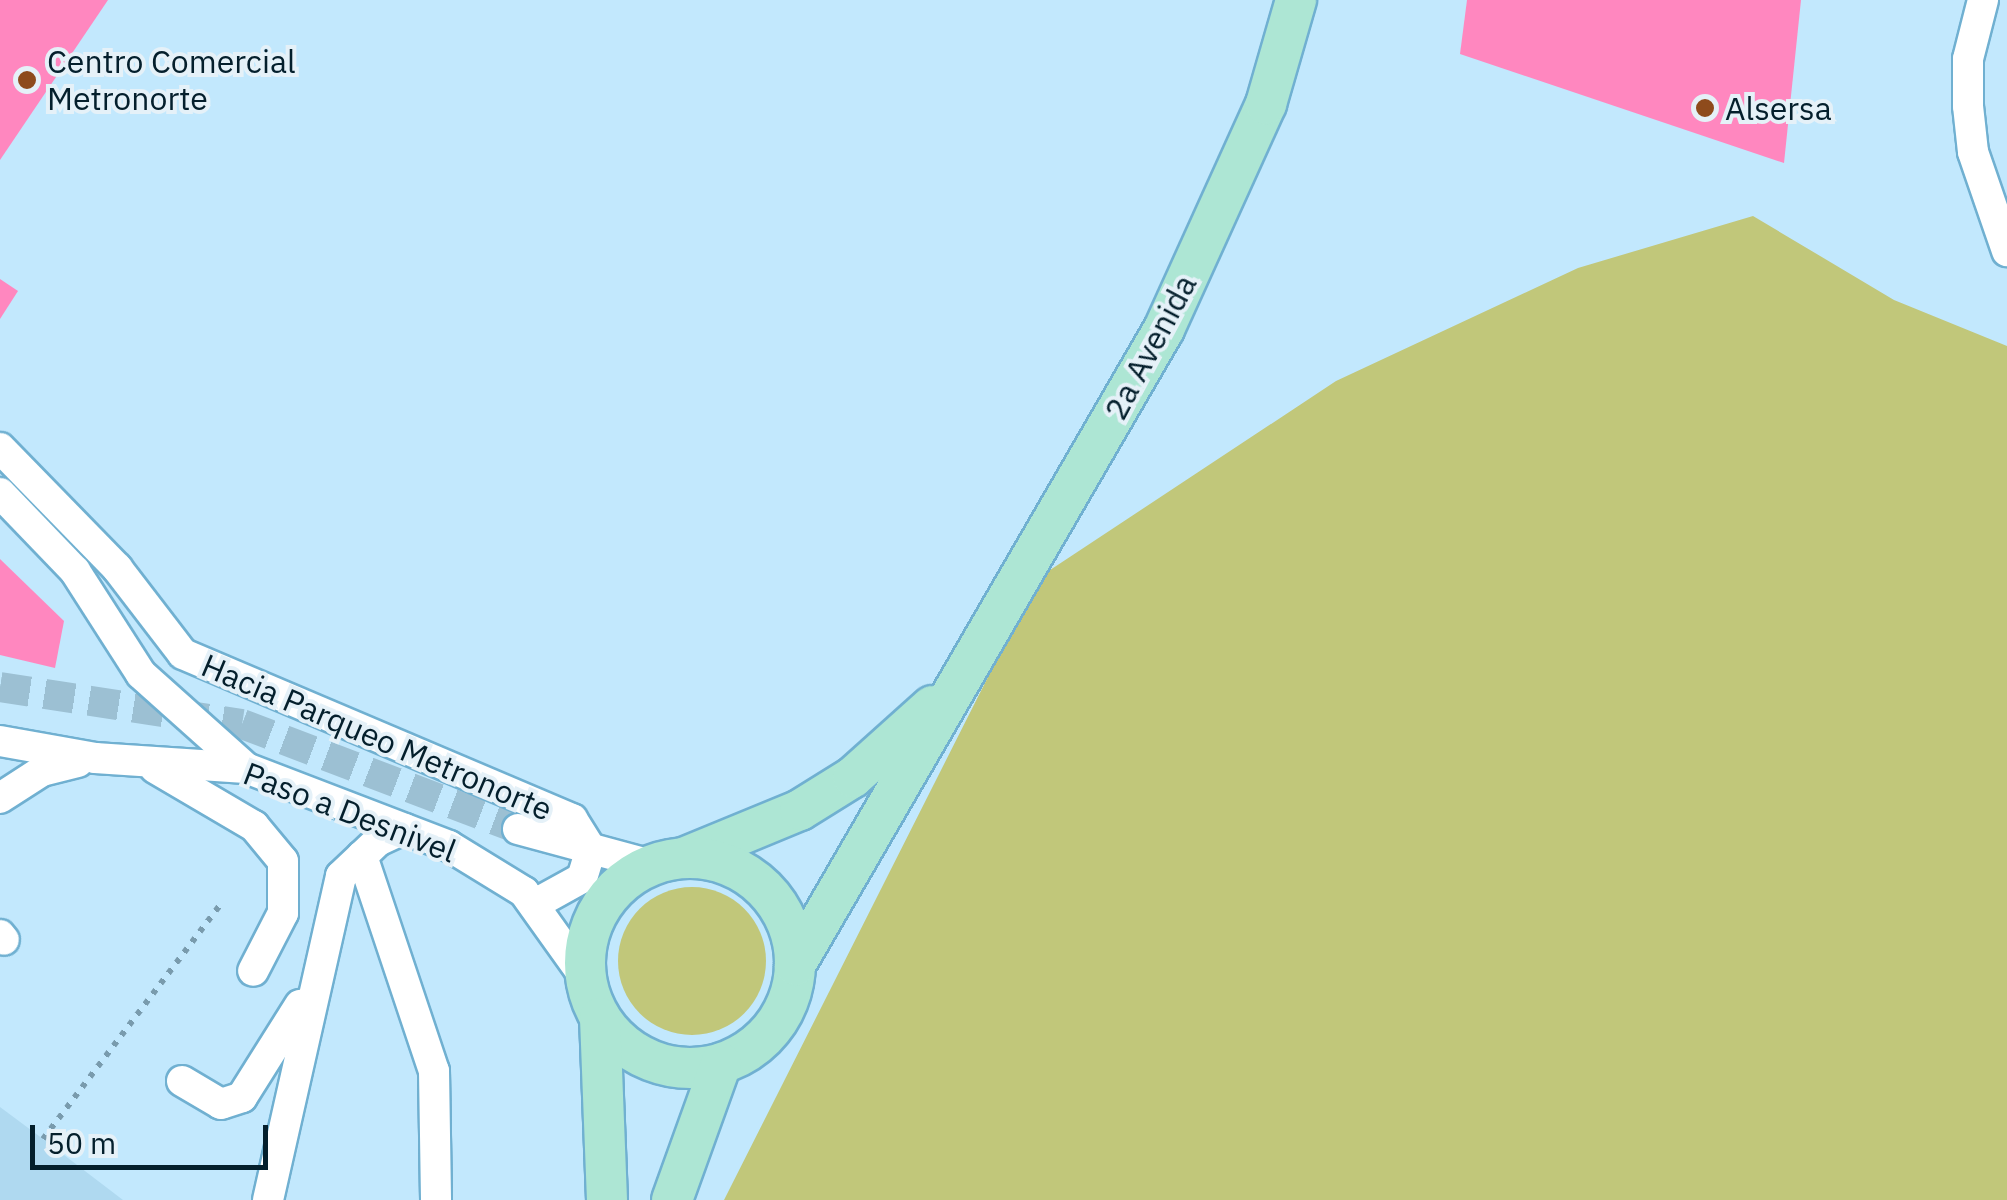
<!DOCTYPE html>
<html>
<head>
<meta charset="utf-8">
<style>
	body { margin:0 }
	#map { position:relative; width:2007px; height:1200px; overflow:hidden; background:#c2e8fd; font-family:"IBM Plex Sans",sans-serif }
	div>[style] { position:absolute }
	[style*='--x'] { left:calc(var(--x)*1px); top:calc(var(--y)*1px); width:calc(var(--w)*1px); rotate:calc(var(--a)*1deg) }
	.built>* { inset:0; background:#afd9f0 }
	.green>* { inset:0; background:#c1c77a }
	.round { border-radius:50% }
	.building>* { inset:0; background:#ff87bf }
	.minor-tunnel>* { height:30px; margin-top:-15px; transform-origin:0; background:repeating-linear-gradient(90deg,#9cc0d3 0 30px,transparent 0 45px) }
	.path>* { height:6px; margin-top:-3px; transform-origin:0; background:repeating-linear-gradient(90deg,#799bad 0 5px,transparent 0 13px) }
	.roads { filter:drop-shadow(2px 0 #70b0d1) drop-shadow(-2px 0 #70b0d1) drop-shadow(0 2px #70b0d1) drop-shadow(0 -2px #70b0d1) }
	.minor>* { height:30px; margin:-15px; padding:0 15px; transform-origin:15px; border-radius:15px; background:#fff }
	.major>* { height:40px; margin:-20px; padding:0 20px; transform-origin:20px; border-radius:20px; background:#ade6d4 }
	.major>.ring { margin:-20px; padding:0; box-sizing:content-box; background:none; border:40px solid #ade6d4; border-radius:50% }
	.dots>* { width:28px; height:28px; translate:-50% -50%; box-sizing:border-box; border:5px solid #e5f1f8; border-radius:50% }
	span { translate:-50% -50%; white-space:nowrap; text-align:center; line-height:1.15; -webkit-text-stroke:8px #e5f1f8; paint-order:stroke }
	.poi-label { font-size:32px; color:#041f2c }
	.left { translate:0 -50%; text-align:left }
	.street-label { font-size:32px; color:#041f2c }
	.scale { position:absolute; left:30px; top:1125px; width:238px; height:45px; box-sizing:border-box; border:5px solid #041f2c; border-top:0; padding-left:12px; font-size:30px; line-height:35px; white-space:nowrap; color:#041f2c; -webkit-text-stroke:8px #e5f1f8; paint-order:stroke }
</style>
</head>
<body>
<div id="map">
	<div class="built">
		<i style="clip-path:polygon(0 1107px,43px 1139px,123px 1200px,0 1200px)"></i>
	</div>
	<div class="green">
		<i style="clip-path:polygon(1753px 216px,1894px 300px,2007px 346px,2007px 1200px,724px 1200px,1038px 578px,1336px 381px,1578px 268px)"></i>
		<i class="round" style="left:618px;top:887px;width:148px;height:148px"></i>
	</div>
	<div class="building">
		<i style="clip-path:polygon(0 0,108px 0,0 160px)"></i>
		<i style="clip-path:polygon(1467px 0,1801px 0,1784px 163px,1460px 54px)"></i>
		<i style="clip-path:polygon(0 279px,18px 291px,0 319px)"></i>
		<i style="clip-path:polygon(0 559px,64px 621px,55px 668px,0 655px)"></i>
	</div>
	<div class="minor-tunnel">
		<i style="--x:0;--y:687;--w:245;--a:8.7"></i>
		<i style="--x:242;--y:724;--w:295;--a:20.8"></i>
	</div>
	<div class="path">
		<i style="--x:43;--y:1139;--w:298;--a:-52.9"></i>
	</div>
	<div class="roads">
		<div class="minor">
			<i style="--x:1983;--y:0;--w:61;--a:104.3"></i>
			<i style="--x:1968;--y:59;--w:47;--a:90"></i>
			<i style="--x:1968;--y:106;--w:46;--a:83.8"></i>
			<i style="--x:1973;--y:152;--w:105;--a:71"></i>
			<i style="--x:0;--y:448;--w:168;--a:45.7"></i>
			<i style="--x:117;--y:568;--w:108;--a:52.5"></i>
			<i style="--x:183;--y:654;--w:423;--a:23"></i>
			<i style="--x:572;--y:819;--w:36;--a:58"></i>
			<i style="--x:591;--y:849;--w:30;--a:107"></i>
			<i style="--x:582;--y:878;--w:54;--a:151"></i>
			<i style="--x:0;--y:493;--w:108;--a:46.1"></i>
			<i style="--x:75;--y:571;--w:122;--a:57.3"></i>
			<i style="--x:141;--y:674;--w:141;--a:41.8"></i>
			<i style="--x:0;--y:741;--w:97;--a:10.1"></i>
			<i style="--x:95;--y:758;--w:151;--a:3.8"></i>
			<i style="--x:246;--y:768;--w:217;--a:21"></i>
			<i style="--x:449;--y:846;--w:88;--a:31.5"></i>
			<i style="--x:524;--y:892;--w:107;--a:54.5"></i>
			<i style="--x:155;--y:768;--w:115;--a:30.4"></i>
			<i style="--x:254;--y:826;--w:45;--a:50.4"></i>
			<i style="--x:283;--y:861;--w:52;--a:90"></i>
			<i style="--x:283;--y:913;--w:65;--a:117.3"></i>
			<i style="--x:0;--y:798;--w:50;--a:-32.7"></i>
			<i style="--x:42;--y:771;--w:37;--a:-14"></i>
			<i style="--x:518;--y:829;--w:138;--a:15.1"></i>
			<i style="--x:362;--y:856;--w:227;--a:71.5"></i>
			<i style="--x:434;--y:1071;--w:129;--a:89.1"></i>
			<i style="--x:0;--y:935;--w:6;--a:51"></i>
			<i style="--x:182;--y:1081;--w:45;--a:30.5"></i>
			<i style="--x:221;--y:1104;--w:22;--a:-18"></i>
			<i style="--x:242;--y:1097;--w:109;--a:-57.8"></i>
			<i style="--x:268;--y:1200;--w:332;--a:-77.3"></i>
			<i style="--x:341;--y:876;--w:51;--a:-43.4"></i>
			<i style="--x:378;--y:841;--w:29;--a:-25"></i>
		</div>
		<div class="major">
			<i style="--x:686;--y:857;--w:123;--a:-22.4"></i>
			<i style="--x:800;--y:810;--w:62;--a:-31.9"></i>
			<i style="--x:853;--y:777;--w:106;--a:-41.9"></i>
			<i class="ring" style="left:585px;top:858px;width:170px;height:170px"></i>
			<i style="--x:795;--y:965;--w:735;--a:-59.88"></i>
			<i style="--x:1164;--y:329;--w:247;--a:-65.6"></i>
			<i style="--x:1266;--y:104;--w:108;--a:-73.9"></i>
			<i style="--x:600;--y:1018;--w:182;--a:87.8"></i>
			<i style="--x:672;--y:1200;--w:145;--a:-70.2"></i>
		</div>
	</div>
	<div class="dots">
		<i style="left:27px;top:80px;background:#8e4b1c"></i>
		<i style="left:1705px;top:108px;background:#8e4b1c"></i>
	</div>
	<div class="poi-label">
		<span class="left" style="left:47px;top:80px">Centro Comercial<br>Metronorte</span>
		<span class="left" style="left:1725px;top:108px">Alsersa</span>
	</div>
	<div class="street-label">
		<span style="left:1150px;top:347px;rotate:-62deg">2a Avenida</span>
		<span style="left:377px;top:737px;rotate:23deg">Hacia Parqueo Metronorte</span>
		<span style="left:350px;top:812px;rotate:21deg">Paso a Desnivel</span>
	</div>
	<div class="scale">50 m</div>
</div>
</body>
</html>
